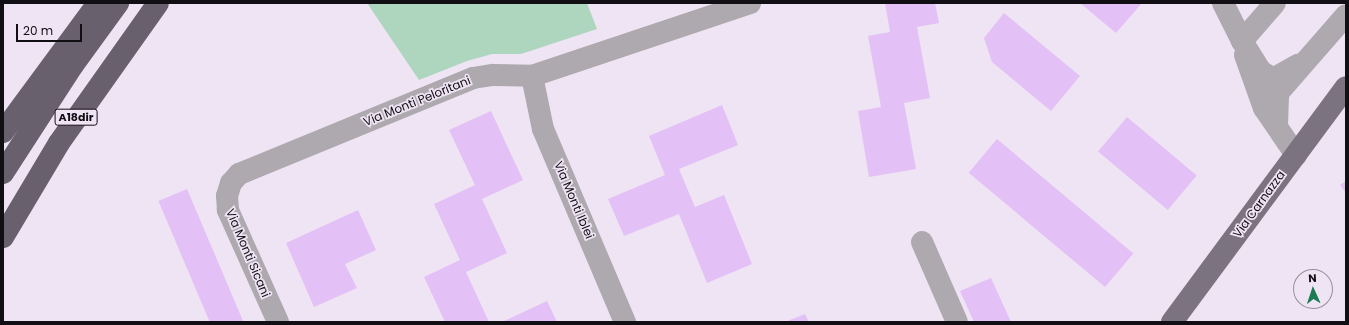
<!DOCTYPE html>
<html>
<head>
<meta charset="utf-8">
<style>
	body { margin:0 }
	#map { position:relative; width:1349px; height:325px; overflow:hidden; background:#efe4f4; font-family:Poppins,sans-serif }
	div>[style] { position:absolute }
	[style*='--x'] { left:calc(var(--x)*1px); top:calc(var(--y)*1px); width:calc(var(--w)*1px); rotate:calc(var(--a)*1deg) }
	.green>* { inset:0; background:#aed6bf }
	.building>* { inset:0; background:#e3c0f5; transform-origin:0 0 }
	.minor>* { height:22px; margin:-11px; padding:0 11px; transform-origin:11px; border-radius:11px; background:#ada9af }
	.major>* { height:22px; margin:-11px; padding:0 11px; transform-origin:11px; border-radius:11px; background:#7b737f }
	.highway>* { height:22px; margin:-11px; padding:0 11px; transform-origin:11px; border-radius:11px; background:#69606e }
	span { translate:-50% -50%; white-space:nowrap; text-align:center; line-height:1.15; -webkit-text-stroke:3.5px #efe4f4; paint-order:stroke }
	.shield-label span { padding:1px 3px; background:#efe4f4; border:1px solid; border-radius:3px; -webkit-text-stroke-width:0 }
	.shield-label { font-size:11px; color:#120f14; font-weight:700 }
	.street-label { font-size:12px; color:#120f14 }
	.frame { position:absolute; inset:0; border:4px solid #120f14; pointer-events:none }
	.north { position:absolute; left:1293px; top:269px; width:40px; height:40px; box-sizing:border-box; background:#efe4f4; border:1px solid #978f9a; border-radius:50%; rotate:357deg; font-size:11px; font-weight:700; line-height:16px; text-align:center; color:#120f14 }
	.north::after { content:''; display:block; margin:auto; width:14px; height:18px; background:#1c7b52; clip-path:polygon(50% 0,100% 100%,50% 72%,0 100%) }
	.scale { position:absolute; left:16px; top:24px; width:66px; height:18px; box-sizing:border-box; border:2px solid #120f14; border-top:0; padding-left:5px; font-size:12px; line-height:14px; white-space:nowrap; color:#120f14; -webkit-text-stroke:3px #efe4f4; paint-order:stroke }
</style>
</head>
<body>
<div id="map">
	<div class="green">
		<i style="clip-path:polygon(367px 3px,587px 3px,597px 29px,521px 54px,492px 54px,467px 61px,419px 80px)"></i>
	</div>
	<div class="building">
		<i style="clip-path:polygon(885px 3px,935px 3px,939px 23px,917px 27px,930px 98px,904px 103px,916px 169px,869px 177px,858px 111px,881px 107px,868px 36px,890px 32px)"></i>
		<i style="clip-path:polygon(1080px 3px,1142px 3px,1116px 33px)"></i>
		<i style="clip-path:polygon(1004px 13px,1080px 76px,1051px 111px,992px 62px,984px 38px)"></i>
		<i style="clip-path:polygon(722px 105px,738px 145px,679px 169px,695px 207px,724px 195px,752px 264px,707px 283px,679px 214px,624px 236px,608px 199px,665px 175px,649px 136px)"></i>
		<i style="clip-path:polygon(491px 111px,523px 180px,482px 199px,507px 253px,466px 272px,489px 322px,445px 322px,424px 277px,460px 260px,434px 204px,475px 185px,449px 130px)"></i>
		<i style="left:1127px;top:117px;width:91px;height:45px;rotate:40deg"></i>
		<i style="left:997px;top:139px;width:178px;height:44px;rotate:40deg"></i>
		<i style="clip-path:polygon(1346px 181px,1346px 193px,1340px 185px)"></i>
		<i style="left:187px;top:189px;width:144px;height:31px;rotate:67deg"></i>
		<i style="clip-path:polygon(358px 210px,376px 250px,345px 264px,357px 288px,314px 307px,286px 243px)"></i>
		<i style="clip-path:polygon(991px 278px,1011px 322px,974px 322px,960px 291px)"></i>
		<i style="clip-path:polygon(547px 301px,557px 322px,502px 322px)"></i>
		<i style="clip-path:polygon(805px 314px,809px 322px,785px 322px)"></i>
	</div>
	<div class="minor">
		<i style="--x:1223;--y:3;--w:42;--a:63.4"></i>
		<i style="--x:1242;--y:41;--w:36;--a:58"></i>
		<i style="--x:1261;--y:71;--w:11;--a:34"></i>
		<i style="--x:1270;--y:77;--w:6;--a:0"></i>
		<i style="--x:1276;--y:77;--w:25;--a:-29"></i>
		<i style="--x:1242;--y:41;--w:50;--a:-49"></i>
		<i style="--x:1245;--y:55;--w:56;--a:70.3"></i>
		<i style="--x:1264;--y:108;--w:57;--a:55.8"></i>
		<i style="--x:532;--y:76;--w:54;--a:78.3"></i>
		<i style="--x:543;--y:129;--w:210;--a:67"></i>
		<i style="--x:1277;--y:125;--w:32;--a:-88"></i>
		<i style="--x:1278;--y:93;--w:103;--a:-48.9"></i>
		<i style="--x:922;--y:242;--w:87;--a:66.4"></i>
		<i style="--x:278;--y:322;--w:123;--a:-114.1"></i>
		<i style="--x:228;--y:210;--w:14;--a:-94"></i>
		<i style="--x:227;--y:196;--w:14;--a:-73"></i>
		<i style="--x:231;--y:183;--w:12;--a:-48"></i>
		<i style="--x:239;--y:174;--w:253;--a:-22.3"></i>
		<i style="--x:473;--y:78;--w:20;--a:-9"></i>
		<i style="--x:493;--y:75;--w:39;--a:1"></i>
		<i style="--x:532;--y:76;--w:230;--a:-18.5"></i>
	</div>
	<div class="major">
		<i style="--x:1172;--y:322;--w:292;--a:-53.5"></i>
	</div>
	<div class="highway">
		<i style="--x:3;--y:132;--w:160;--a:-53.6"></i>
		<i style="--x:3;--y:173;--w:129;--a:-57.1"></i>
		<i style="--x:73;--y:65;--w:77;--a:-54"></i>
		<i style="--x:3;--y:237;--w:109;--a:-59.2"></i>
		<i style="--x:59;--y:143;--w:171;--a:-54.7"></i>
	</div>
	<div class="shield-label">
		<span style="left:76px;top:117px">A18dir</span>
	</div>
	<div class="street-label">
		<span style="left:417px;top:101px;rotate:-22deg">Via Monti Peloritani</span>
		<span style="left:574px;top:200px;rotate:67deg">Via Monti Iblei</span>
		<span style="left:1259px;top:204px;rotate:-54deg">Via Carnazza</span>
		<span style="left:248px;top:253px;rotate:67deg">Via Monti Sicani</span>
	</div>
	<div class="frame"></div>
	<div class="north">N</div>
	<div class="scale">20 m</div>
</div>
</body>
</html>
